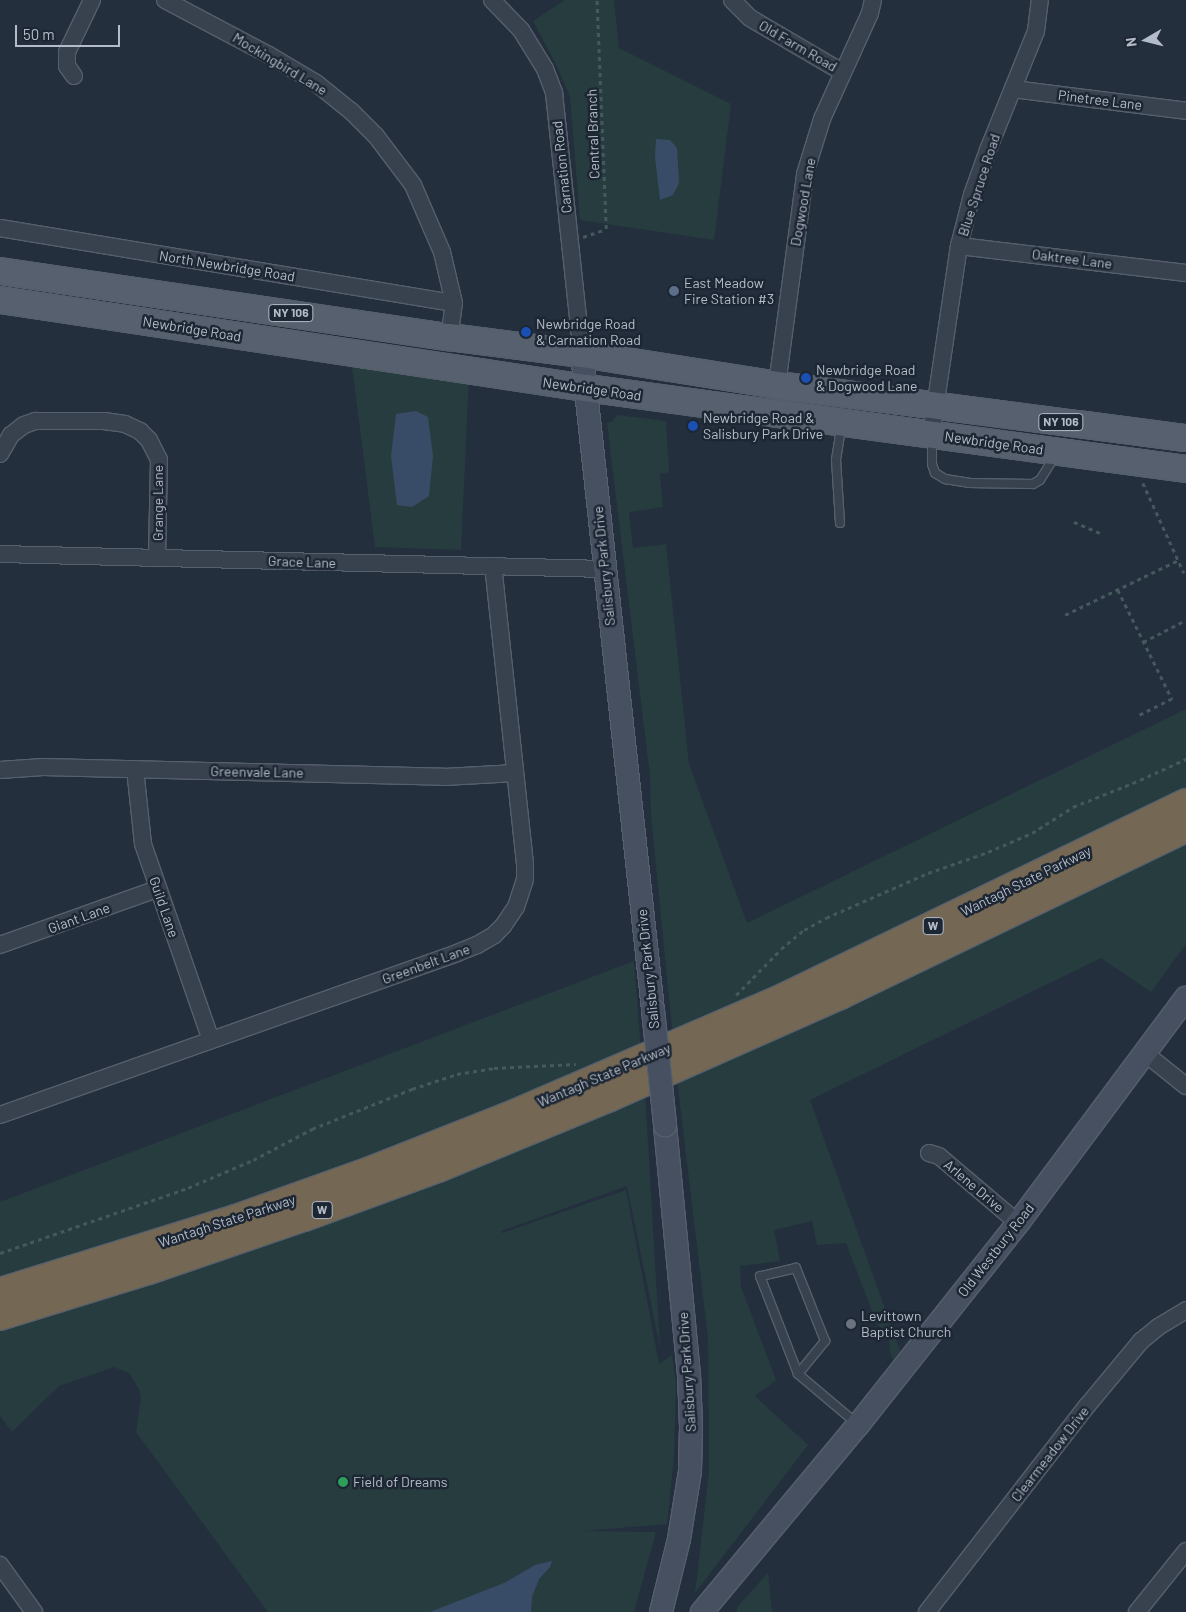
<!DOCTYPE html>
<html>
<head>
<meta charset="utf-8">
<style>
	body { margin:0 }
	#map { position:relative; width:1186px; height:1612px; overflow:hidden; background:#242f3e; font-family:Barlow,sans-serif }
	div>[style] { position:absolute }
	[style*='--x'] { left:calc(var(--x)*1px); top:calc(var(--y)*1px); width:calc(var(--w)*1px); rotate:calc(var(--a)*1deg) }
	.green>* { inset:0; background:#263c3f }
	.water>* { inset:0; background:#394c67 }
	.path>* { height:2.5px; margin-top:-1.25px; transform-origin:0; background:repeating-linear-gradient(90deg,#44595c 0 4px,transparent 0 8px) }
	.roads { filter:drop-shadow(1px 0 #565f6c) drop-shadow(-1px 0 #565f6c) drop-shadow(0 1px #565f6c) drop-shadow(0 -1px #565f6c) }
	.lane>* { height:8px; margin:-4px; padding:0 4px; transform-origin:4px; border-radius:4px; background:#38414e }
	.street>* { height:16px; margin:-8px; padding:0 8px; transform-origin:8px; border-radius:8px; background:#38414e }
	.secondary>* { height:22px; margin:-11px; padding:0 11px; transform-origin:11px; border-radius:11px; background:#465061 }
	.primary>* { height:26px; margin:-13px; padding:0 13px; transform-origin:13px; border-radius:13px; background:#56606e }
	.highway>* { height:28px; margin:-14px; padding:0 14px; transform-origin:14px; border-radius:14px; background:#746855 }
	.bridges { filter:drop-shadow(1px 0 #565f6c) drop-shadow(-1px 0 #565f6c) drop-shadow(0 1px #565f6c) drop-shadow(0 -1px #565f6c) }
	.secondary-bridge>* { height:22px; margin:-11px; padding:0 11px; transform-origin:11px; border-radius:11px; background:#465061 }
	.dots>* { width:14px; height:14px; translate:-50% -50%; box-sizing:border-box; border:2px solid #1d2633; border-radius:50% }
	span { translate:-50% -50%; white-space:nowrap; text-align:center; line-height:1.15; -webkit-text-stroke:5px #1d2633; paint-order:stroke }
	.shield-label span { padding:1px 4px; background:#1d2633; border:1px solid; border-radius:4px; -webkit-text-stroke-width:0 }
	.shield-label { font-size:12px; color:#b4bcc9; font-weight:700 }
	.street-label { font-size:14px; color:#b4bcc9 }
	.poi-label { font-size:14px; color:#b4bcc9 }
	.left { translate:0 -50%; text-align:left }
	.north { position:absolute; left:1121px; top:15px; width:50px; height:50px; -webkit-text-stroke:4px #1d2633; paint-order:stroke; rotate:262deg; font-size:14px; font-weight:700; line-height:20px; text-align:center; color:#b4bcc9 }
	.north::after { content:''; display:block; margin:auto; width:18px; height:22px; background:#b4bcc9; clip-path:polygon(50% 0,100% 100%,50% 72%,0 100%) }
	.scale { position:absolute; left:15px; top:25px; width:105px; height:22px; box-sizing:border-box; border:2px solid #b4bcc9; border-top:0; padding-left:6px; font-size:15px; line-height:18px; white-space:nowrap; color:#b4bcc9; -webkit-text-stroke:4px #1d2633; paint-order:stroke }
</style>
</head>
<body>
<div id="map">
	<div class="green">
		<i style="clip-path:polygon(565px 0,614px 0,619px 48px,731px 104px,714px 240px,580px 220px,570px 97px,558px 68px,533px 21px)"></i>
		<i style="clip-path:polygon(351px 358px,469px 375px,461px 550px,375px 547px)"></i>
		<i style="clip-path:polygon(617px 415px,666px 421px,669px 472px,660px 474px,663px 507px,629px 512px,633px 548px,666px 544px,689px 764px,747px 923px,1186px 709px,1186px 791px,673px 1038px,651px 815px,650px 776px,607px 423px,612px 422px)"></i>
		<i style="clip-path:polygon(1186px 842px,1186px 944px,1151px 992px,1101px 958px,810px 1100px,902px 1356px,893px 1359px,890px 1352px,889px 1338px,877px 1324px,846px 1243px,817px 1245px,812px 1221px,774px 1230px,780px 1261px,740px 1266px,741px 1287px,776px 1380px,755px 1396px,808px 1445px,695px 1593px,709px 1472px,708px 1338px,677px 1079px)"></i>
		<i style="clip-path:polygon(634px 961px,641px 1052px,415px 1143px,177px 1228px,0 1282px,0 1202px)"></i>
		<i style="clip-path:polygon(645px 1091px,660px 1348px,627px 1186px,501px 1231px,502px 1233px,626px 1190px,659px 1364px,672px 1355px,676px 1383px,674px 1458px,667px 1524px,583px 1531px,656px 1532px,634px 1612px,268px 1612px,136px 1432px,141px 1397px,139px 1389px,129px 1373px,114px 1367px,59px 1386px,12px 1432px,0 1416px,0 1325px)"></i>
		<i style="clip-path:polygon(768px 1573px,772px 1612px,737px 1612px,737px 1607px)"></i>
	</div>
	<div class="water">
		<i style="clip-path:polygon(656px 139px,670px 140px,677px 148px,679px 183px,673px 195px,660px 200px,655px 157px)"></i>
		<i style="clip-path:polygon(416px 411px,428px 417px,433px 456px,429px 496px,412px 507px,397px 505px,391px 456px,396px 414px)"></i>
		<i style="clip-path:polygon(552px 1561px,550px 1567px,539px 1579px,532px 1597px,531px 1612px,430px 1612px,504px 1583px,535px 1565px)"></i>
	</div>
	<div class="path">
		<i style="--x:583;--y:237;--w:24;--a:-19"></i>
		<i style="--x:606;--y:229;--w:229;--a:-92.3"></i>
		<i style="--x:1143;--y:483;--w:99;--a:65.5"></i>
		<i style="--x:1074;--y:522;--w:30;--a:23"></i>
		<i style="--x:1118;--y:590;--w:122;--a:63.6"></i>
		<i style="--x:1172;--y:699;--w:40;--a:153.4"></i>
		<i style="--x:1065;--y:615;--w:127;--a:-25.8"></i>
		<i style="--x:1143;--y:642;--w:48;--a:-27.1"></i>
		<i style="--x:736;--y:995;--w:64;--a:-45.6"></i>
		<i style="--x:781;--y:949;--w:30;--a:-40"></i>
		<i style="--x:804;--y:930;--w:25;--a:-29"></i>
		<i style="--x:826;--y:918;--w:111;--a:-23.8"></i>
		<i style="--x:928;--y:873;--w:64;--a:-19.3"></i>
		<i style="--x:988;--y:852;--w:48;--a:-23.4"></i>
		<i style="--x:1032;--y:833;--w:49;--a:-32.4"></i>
		<i style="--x:1073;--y:807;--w:72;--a:-21.9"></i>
		<i style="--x:1140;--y:780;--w:51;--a:-24.5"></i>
		<i style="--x:0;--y:1253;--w:199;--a:-19.1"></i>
		<i style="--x:188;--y:1188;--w:71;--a:-23.3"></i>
		<i style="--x:253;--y:1160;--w:67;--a:-27.7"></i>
		<i style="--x:312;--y:1129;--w:108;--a:-21.8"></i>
		<i style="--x:412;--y:1089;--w:47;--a:-18.4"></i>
		<i style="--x:457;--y:1074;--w:37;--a:-9"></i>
		<i style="--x:494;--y:1068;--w:82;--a:-2.8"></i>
	</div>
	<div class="roads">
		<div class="lane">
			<i style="--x:932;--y:439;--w:25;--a:90"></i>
			<i style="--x:932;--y:464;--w:9;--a:72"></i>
			<i style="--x:935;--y:473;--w:12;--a:31"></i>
			<i style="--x:945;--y:479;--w:24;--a:9"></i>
			<i style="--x:969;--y:483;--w:64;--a:0.9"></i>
			<i style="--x:1033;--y:484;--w:8;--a:-30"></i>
			<i style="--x:1040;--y:480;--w:28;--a:-58"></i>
			<i style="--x:840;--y:523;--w:63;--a:-93.6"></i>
			<i style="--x:836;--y:460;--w:33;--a:-81"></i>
			<i style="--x:798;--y:1374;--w:43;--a:-50.7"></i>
			<i style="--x:825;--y:1341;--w:79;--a:-111.7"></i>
			<i style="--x:796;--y:1268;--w:37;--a:167"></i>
			<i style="--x:760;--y:1276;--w:105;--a:68.8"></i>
			<i style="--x:798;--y:1374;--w:76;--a:40.2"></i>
		</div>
		<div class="street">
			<i style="--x:165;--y:0;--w:118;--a:27.9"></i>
			<i style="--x:269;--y:55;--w:55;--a:30.8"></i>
			<i style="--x:316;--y:83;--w:45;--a:38.7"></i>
			<i style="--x:351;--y:111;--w:35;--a:45"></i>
			<i style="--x:376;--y:136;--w:61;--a:52.9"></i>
			<i style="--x:413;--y:185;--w:73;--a:66.6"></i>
			<i style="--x:442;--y:252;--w:52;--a:76.8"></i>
			<i style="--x:454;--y:303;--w:34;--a:98"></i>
			<i style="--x:492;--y:0;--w:42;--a:46"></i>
			<i style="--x:521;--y:30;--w:46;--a:58.4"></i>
			<i style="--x:545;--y:69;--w:26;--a:69"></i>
			<i style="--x:554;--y:93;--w:262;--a:83.9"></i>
			<i style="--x:732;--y:0;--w:25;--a:45"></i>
			<i style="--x:750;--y:18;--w:107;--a:30.4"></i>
			<i style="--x:74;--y:76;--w:12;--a:-125"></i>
			<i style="--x:67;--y:66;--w:14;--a:-90"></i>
			<i style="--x:67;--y:52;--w:58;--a:-64.3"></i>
			<i style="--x:1013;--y:89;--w:174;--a:7.2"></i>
			<i style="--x:0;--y:228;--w:460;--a:9.4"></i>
			<i style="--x:959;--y:246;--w:229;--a:6.8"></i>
			<i style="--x:777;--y:385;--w:213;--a:-82.4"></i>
			<i style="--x:805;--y:174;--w:58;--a:-72.8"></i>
			<i style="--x:822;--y:119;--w:116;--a:-65.6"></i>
			<i style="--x:870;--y:13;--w:13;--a:-77"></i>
			<i style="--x:931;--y:435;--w:191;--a:-81.6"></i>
			<i style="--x:959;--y:246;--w:53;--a:-75.7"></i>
			<i style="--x:972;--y:195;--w:48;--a:-70.4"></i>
			<i style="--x:988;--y:150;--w:128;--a:-68"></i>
			<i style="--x:1036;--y:31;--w:31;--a:-83"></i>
			<i style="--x:0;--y:454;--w:22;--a:-60"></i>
			<i style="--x:11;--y:435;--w:16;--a:-38"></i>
			<i style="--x:24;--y:425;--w:12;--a:-20"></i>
			<i style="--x:35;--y:421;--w:69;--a:0"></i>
			<i style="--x:104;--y:421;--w:21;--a:8"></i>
			<i style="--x:125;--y:424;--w:17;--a:25"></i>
			<i style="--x:140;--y:431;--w:13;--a:45"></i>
			<i style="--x:149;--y:440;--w:22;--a:63"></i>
			<i style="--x:159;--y:460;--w:98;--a:91.2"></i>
			<i style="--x:0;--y:554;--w:604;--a:1.42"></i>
			<i style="--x:135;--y:769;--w:75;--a:83.9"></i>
			<i style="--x:143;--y:844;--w:207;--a:70.9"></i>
			<i style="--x:0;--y:770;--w:43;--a:-4"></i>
			<i style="--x:43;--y:767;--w:401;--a:1.4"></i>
			<i style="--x:444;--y:777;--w:71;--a:-3.2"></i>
			<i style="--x:0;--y:945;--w:167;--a:-19.6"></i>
			<i style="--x:1146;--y:1054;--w:51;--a:38.7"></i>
			<i style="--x:0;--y:1115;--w:485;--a:-19.5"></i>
			<i style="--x:457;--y:953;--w:22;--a:-22"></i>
			<i style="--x:477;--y:945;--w:20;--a:-30"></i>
			<i style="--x:494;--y:935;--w:13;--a:-45"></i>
			<i style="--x:503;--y:926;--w:23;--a:-56"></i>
			<i style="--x:516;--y:907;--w:29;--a:-72"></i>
			<i style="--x:525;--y:879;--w:15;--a:-90"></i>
			<i style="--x:525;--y:864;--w:299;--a:-96.1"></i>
			<i style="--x:929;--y:1153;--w:10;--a:17"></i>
			<i style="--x:939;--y:1156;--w:104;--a:40.3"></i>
			<i style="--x:0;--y:1565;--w:58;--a:54.1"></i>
			<i style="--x:927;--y:1612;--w:261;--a:-52.2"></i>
			<i style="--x:1087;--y:1406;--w:85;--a:-50.3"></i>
			<i style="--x:1141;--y:1341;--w:22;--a:-39"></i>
			<i style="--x:1158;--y:1327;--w:33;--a:-31"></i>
			<i style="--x:1137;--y:1612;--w:78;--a:-51.2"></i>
		</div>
		<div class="secondary">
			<i style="--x:582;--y:354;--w:660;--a:83.82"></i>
			<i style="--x:661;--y:1612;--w:75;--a:-76.1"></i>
			<i style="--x:679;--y:1539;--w:69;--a:-80.8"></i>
			<i style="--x:690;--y:1471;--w:45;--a:-88.7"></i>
			<i style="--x:691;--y:1426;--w:51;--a:-92.2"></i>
			<i style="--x:689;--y:1375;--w:251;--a:-95.5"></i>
			<i style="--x:702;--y:1612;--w:244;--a:-50.2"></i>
			<i style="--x:858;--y:1425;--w:258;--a:-51.6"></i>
			<i style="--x:1018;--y:1223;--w:281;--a:-53.3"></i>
		</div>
		<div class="primary">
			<i style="--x:0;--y:271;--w:454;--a:8.4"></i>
			<i style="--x:449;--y:337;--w:134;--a:7.3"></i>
			<i style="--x:582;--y:354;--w:197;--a:9"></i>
			<i style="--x:777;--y:385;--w:412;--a:7.4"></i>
			<i style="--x:0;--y:300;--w:593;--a:8.54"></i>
			<i style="--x:586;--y:388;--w:605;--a:7.69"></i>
		</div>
		<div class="highway">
			<i style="--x:0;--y:1292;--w:247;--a:-17.2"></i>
			<i style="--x:236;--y:1219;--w:142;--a:-19.7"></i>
			<i style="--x:370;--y:1171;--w:147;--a:-21.5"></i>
			<i style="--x:507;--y:1117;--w:303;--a:-23.3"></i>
			<i style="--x:785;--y:997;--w:445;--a:-25.8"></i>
			<i style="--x:0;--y:1316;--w:156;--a:-17.2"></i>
			<i style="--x:149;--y:1270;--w:164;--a:-18.9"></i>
			<i style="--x:304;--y:1217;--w:143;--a:-20.1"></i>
			<i style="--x:438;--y:1168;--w:186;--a:-22.4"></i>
			<i style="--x:610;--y:1097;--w:252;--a:-23.9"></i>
			<i style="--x:840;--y:995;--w:384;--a:-25.8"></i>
		</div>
	</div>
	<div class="bridges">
		<div class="secondary-bridge">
			<i style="--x:653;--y:1010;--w:116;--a:84"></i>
		</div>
	</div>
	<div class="dots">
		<i style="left:674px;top:291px;background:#5c6f8a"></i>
		<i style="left:526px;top:332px;background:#1a4fb4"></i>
		<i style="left:806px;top:378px;background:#1a4fb4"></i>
		<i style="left:693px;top:426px;background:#1a4fb4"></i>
		<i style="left:851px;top:1324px;background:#6b7280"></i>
		<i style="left:343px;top:1482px;background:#2e9e5b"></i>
	</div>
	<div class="shield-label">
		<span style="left:291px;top:313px">NY 106</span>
		<span style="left:1061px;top:422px">NY 106</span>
		<span style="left:933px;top:926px">W</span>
		<span style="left:322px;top:1210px">W</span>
	</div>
	<div class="street-label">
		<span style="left:798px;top:46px;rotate:30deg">Old Farm Road</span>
		<span style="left:280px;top:64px;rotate:31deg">Mockingbird Lane</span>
		<span style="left:1100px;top:100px;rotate:7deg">Pinetree Lane</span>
		<span style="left:593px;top:134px;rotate:-92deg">Central Branch</span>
		<span style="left:562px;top:167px;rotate:-96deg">Carnation Road</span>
		<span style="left:979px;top:185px;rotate:-72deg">Blue Spruce Road</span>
		<span style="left:803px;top:202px;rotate:-80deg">Dogwood Lane</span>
		<span style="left:1072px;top:259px;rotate:7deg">Oaktree Lane</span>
		<span style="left:227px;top:266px;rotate:9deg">North Newbridge Road</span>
		<span style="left:192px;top:329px;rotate:9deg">Newbridge Road</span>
		<span style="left:592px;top:389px;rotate:8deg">Newbridge Road</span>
		<span style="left:994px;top:443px;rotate:8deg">Newbridge Road</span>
		<span style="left:158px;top:503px;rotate:-90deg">Grange Lane</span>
		<span style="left:302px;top:562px;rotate:2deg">Grace Lane</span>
		<span style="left:604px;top:566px;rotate:-96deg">Salisbury Park Drive</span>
		<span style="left:257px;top:772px;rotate:1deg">Greenvale Lane</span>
		<span style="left:1026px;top:881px;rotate:-26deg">Wantagh State Parkway</span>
		<span style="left:164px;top:907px;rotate:71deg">Guild Lane</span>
		<span style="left:79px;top:918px;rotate:-20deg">Giant Lane</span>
		<span style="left:426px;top:964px;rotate:-20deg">Greenbelt Lane</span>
		<span style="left:648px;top:969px;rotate:-96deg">Salisbury Park Drive</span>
		<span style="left:604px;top:1075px;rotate:-23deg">Wantagh State Parkway</span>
		<span style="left:974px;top:1186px;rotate:40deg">Arlene Drive</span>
		<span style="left:227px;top:1221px;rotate:-18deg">Wantagh State Parkway</span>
		<span style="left:996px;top:1250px;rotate:-52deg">Old Westbury Road</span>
		<span style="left:687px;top:1372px;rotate:-94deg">Salisbury Park Drive</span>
		<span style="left:1050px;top:1454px;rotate:-52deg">Clearmeadow Drive</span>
	</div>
	<div class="poi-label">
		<span class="left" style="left:684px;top:291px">East Meadow<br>Fire Station #3</span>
		<span class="left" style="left:536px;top:332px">Newbridge Road<br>&amp; Carnation Road</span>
		<span class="left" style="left:816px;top:378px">Newbridge Road<br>&amp; Dogwood Lane</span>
		<span class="left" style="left:703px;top:426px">Newbridge Road &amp;<br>Salisbury Park Drive</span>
		<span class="left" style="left:861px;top:1324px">Levittown<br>Baptist Church</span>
		<span class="left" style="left:353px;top:1482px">Field of Dreams</span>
	</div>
	<div class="north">N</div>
	<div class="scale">50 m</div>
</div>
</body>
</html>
